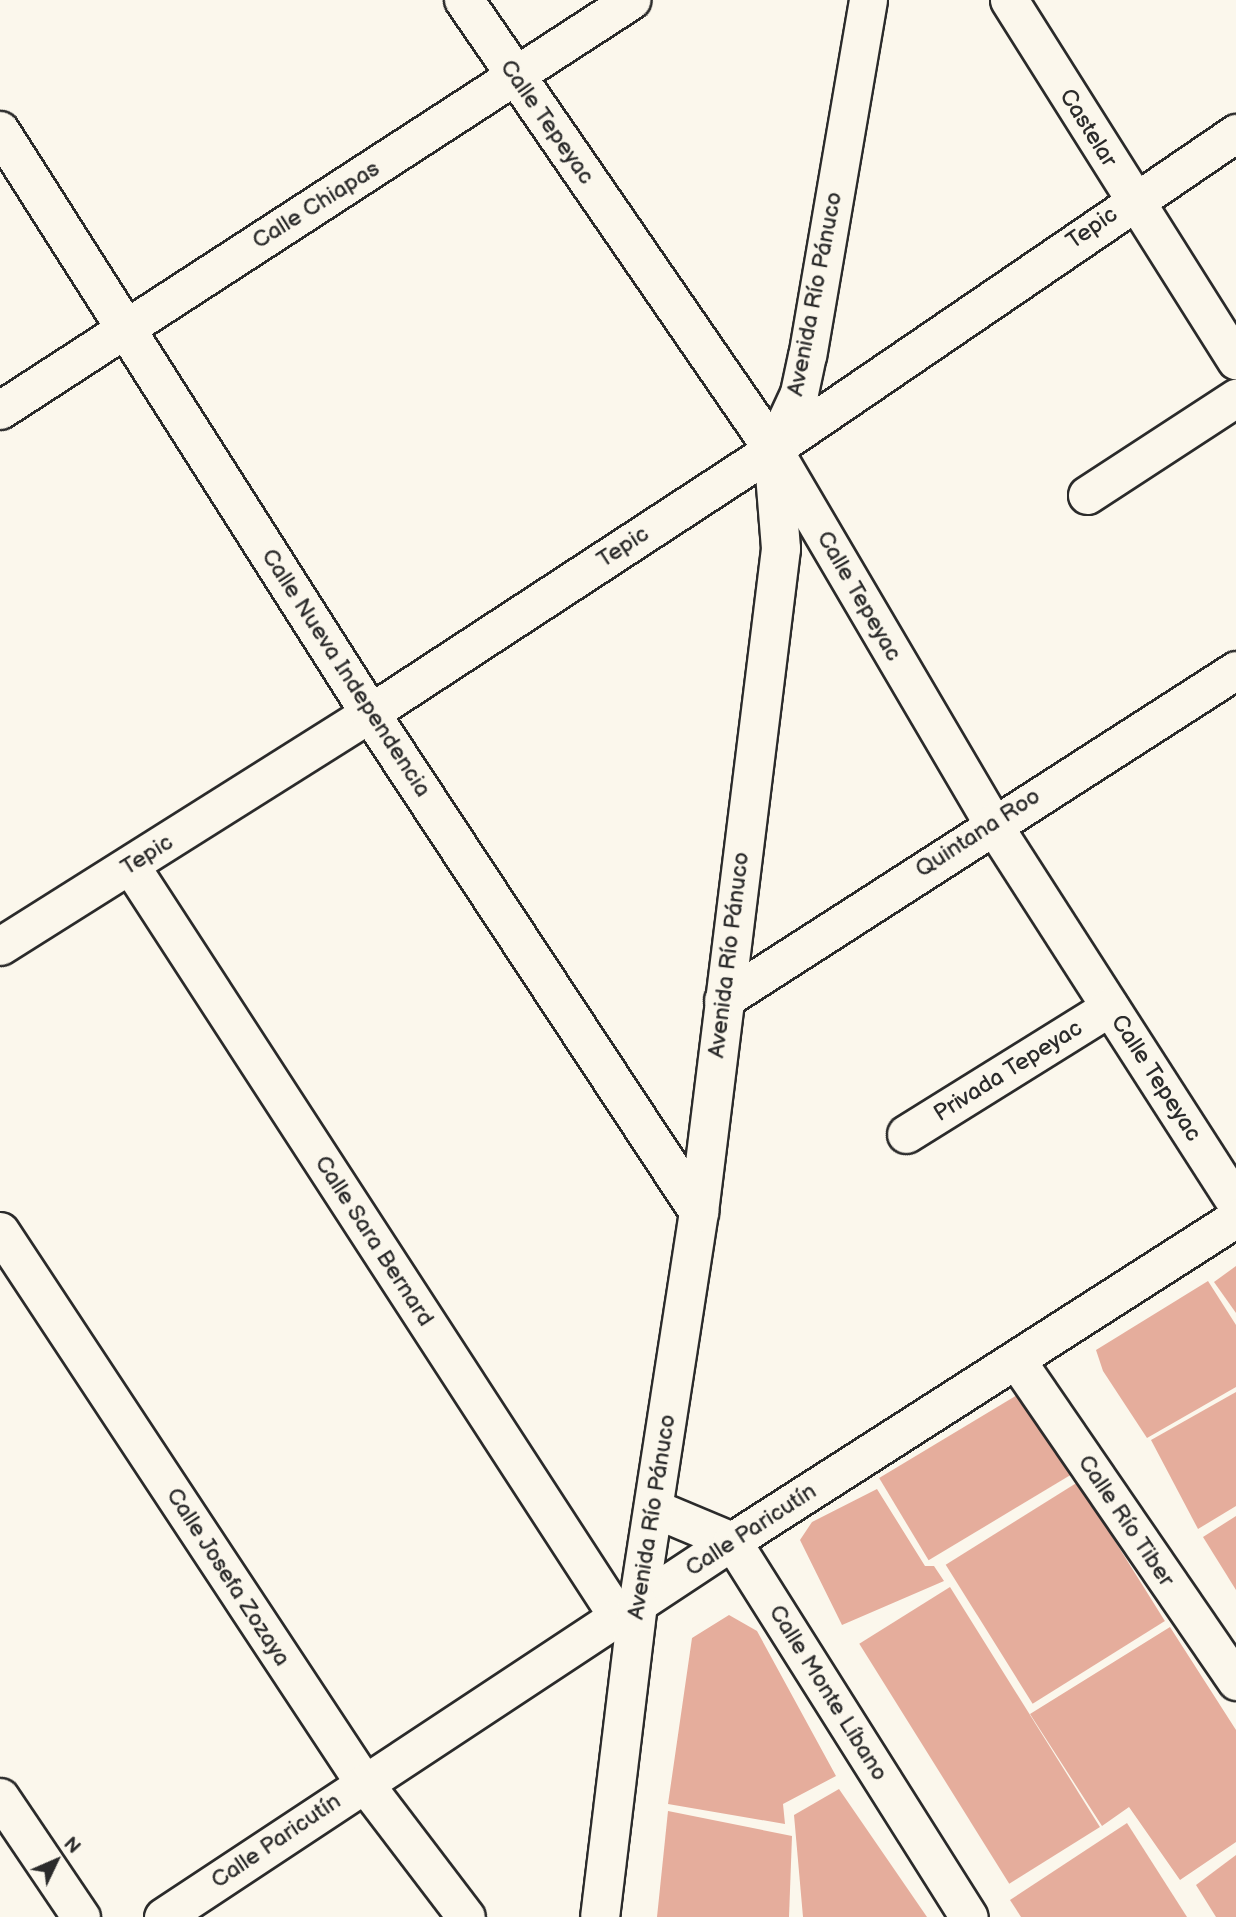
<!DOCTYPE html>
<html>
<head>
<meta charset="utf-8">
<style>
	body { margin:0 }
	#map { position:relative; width:1236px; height:1917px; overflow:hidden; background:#fbf7ec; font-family:"Balsamiq Sans",sans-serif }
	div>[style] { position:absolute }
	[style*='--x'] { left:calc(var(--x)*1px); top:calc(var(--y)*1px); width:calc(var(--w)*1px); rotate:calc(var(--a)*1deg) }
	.building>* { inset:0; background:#e5ad9c; transform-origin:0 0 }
	.roads { filter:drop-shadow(2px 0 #2b2b2b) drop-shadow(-2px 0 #2b2b2b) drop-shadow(0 2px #2b2b2b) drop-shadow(0 -2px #2b2b2b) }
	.street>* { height:37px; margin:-18.5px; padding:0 18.5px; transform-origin:18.5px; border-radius:18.5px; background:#fbf7ec }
	.secondary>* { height:38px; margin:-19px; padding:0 19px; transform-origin:19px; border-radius:19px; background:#fbf7ec }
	span { translate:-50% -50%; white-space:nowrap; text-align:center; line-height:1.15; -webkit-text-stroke:5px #fbf7ec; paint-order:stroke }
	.street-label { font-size:23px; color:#2b2b2b }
	.north { position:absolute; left:21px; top:1826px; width:70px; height:70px; -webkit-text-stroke:5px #fbf7ec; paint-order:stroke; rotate:46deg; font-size:19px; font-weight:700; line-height:28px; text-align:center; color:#2b2b2b }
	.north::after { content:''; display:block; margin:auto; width:24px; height:32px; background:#2b2b2b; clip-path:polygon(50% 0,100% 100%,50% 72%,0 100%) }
</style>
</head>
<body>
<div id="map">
	<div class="building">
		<i style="clip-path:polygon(1236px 1266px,1236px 1313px,1214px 1282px)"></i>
		<i style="clip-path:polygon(1208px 1281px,1236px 1325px,1236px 1387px,1147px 1438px,1103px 1371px,1096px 1350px)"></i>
		<i style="left:1024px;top:1391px;width:96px;height:169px;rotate:59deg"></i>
		<i style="clip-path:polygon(1236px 1392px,1236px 1506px,1198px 1529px,1151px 1440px)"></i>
		<i style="left:1078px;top:1482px;width:164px;height:156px;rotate:58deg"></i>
		<i style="clip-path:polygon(877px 1489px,925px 1566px,934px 1566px,944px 1581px,842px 1625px,800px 1540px,812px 1522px)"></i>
		<i style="clip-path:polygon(1236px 1516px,1236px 1590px,1203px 1537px)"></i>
		<i style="left:950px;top:1587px;width:283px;height:107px;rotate:58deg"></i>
		<i style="clip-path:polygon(729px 1615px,757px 1631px,836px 1776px,783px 1804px,785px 1824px,668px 1804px,692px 1638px)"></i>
		<i style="clip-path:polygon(1170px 1627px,1236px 1730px,1236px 1842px,1180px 1880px,1129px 1807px,1102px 1826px,1030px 1714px)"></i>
		<i style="clip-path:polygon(839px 1789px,927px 1917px,803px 1917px,794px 1815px)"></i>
		<i style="clip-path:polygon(668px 1811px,792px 1836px,789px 1917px,657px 1917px)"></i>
		<i style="clip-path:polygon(1127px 1823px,1187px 1917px,1021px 1917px,1010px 1900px)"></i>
		<i style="clip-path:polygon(1236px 1855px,1236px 1917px,1216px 1917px,1196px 1885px)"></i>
	</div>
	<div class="roads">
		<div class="street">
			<i style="--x:868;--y:0;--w:360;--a:99.7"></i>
			<i style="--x:807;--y:355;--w:39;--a:102"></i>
			<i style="--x:799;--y:393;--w:62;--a:114.9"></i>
			<i style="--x:773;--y:449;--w:433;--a:59.6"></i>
			<i style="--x:992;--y:823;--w:452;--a:57.3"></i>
			<i style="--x:1009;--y:0;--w:426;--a:57.8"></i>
			<i style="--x:0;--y:410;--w:753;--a:-33.01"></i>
			<i style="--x:1087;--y:495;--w:178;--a:-33.1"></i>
			<i style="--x:130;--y:865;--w:896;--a:57.02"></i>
			<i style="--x:0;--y:946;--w:437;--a:-32.2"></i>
			<i style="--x:370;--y:713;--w:482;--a:-33.2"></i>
			<i style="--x:773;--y:449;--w:561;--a:-34.31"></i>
			<i style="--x:723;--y:1000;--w:610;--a:-32.75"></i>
			<i style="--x:906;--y:1134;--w:240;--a:-31.9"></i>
			<i style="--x:0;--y:1231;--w:661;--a:56.6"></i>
			<i style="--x:364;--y:1783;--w:168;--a:52.7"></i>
			<i style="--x:1017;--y:1361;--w:388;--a:55.6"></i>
			<i style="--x:653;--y:1508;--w:86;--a:22.7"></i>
			<i style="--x:732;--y:1541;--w:444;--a:57.8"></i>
			<i style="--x:0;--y:1797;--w:145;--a:56"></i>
			<i style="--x:163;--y:1917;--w:682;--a:-33.46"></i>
			<i style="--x:732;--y:1541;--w:599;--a:-32.65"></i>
		</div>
		<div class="secondary">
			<i style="--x:464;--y:0;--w:545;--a:55.46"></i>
			<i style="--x:773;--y:449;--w:100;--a:85.4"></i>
			<i style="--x:781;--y:549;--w:668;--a:97.05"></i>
			<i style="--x:699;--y:1212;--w:397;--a:98.8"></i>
			<i style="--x:638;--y:1604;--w:315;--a:96.9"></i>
			<i style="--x:0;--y:131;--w:690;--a:57.55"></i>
			<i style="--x:370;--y:713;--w:598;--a:56.6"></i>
		</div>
	</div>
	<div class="street-label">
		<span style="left:547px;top:122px;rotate:55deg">Calle Tepeyac</span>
		<span style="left:1088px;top:128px;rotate:58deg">Castelar</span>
		<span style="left:316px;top:205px;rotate:-32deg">Calle Chiapas</span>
		<span style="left:1092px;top:228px;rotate:-35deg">Tepic</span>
		<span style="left:815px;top:294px;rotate:-79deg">Avenida Río Pánuco</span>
		<span style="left:623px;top:547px;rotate:-33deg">Tepic</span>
		<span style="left:859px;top:596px;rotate:60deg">Calle Tepeyac</span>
		<span style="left:346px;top:673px;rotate:57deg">Calle Nueva Independencia</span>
		<span style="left:978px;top:833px;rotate:-33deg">Quintana Roo</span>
		<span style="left:147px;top:855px;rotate:-32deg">Tepic</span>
		<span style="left:729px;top:955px;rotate:-83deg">Avenida Río Pánuco</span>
		<span style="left:1008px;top:1071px;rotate:-32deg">Privada Tepeyac</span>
		<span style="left:1156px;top:1078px;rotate:57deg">Calle Tepeyac</span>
		<span style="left:374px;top:1241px;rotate:57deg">Calle Sara Bernard</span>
		<span style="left:652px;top:1517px;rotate:-81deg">Avenida Río Pánuco</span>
		<span style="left:1126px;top:1521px;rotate:56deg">Calle Río Tiber</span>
		<span style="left:751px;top:1530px;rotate:-33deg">Calle Paricutín</span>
		<span style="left:228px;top:1577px;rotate:57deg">Calle Josefa Zozaya</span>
		<span style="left:828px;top:1693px;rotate:58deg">Calle Monte Líbano</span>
		<span style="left:276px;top:1841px;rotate:-34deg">Calle Paricutín</span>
	</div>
	<div class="north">N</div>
</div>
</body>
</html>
